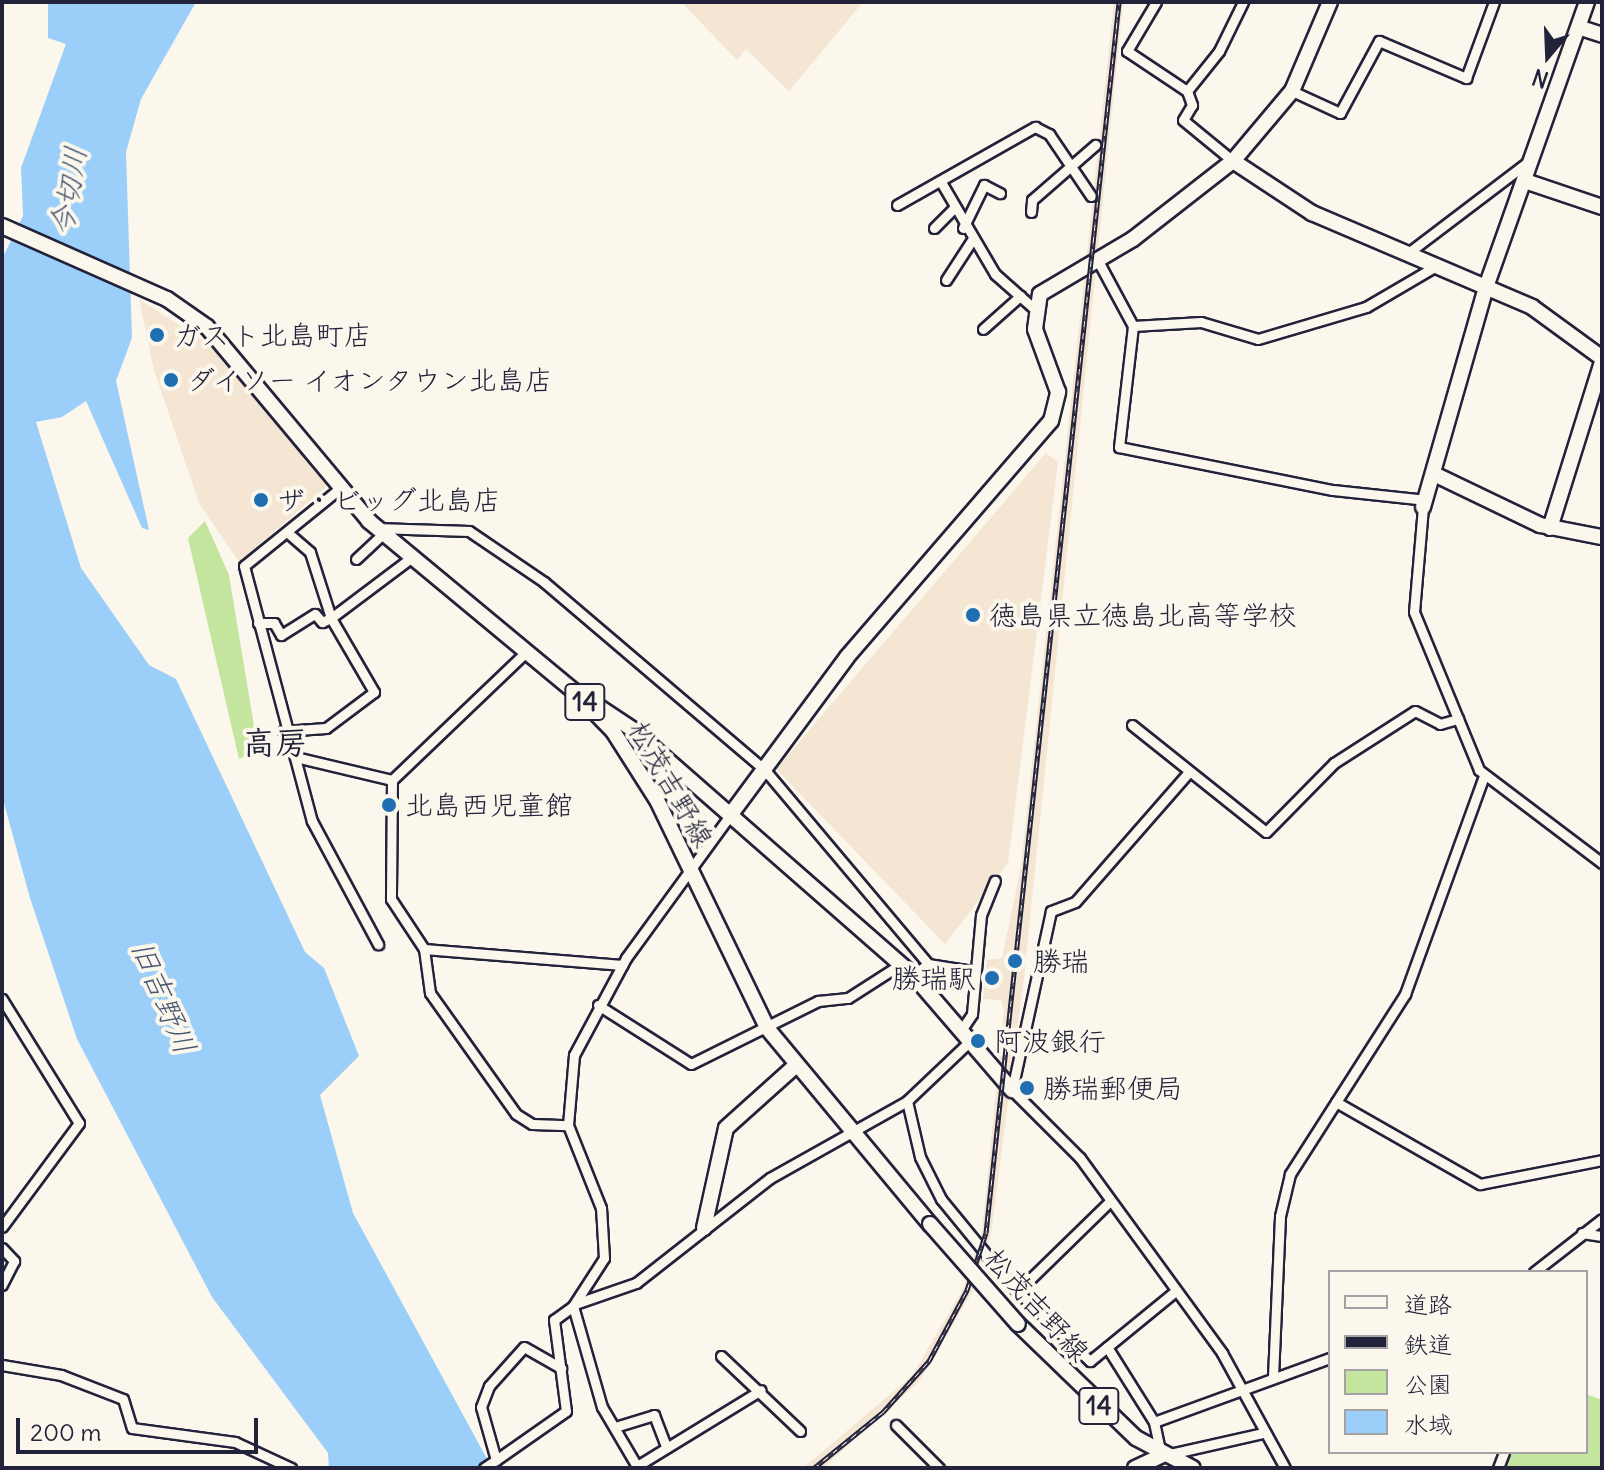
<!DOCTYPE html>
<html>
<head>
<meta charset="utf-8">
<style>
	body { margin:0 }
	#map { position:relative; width:1604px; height:1470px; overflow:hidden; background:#fbf7ec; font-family:Delius,"Klee One",sans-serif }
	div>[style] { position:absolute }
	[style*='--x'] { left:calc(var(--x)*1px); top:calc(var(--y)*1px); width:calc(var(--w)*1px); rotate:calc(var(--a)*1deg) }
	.built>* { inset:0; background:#f5e6d3 }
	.green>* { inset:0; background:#c3e59e }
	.water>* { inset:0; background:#9bcff9 }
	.roads { filter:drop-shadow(2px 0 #22223b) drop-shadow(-2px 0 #22223b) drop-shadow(0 2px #22223b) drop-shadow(0 -2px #22223b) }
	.street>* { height:9px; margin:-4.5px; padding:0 4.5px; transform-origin:4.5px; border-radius:4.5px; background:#fbf7ec }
	.secondary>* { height:14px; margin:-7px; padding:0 7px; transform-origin:7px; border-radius:7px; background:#fbf7ec }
	.primary>* { height:14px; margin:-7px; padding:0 7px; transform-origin:7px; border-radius:7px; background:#fbf7ec }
	.rail>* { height:5px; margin-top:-2.5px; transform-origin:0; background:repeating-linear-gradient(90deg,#fbf7ec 0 6px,#22223b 0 12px); box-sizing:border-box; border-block:2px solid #22223b }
	.bridges { filter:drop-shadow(2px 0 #22223b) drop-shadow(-2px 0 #22223b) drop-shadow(0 2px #22223b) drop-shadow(0 -2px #22223b) }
	.primary-bridge>* { height:14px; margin:-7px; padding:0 7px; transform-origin:7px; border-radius:7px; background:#fbf7ec }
	.dots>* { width:22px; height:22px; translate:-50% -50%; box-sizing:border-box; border:4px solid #fbf7ec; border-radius:50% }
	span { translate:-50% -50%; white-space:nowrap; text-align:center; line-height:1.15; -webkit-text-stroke:8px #fbf7ec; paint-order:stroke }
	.shield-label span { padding:2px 6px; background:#fbf7ec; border:2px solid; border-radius:6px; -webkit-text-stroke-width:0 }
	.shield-label { font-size:26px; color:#22223b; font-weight:700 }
	.poi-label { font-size:28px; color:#22223b }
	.left { translate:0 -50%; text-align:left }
	.right { translate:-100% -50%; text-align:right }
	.street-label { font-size:28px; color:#22223b }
	.water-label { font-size:30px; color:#465674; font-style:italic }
	.quarter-label { font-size:32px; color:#22223b; font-weight:700 }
	.frame { position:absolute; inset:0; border:4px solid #22223b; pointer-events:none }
	.legend { position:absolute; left:1328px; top:1270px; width:260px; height:184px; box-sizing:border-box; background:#fbf7ec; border:2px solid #a4a2a5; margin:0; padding:10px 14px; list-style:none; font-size:24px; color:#22223b }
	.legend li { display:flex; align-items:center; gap:16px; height:40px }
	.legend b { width:40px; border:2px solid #a4a2a5 }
	.north { position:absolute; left:1508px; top:16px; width:80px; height:80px; -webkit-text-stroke:6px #fbf7ec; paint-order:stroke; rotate:199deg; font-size:22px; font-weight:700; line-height:32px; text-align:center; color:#22223b }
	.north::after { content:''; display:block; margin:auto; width:28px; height:36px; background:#22223b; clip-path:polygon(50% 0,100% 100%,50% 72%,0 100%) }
	.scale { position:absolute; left:16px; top:1418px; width:242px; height:36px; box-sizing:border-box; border:4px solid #22223b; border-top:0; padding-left:10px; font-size:24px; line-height:28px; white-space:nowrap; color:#22223b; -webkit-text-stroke:6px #fbf7ec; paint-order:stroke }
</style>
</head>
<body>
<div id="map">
	<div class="built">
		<i style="clip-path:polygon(681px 2px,863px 2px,789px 91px,746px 49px,737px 60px)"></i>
		<i style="clip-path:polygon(1114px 2px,1123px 2px,1024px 978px,991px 1234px,972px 1292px,919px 1382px,824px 1467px,803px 1468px,912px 1376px,963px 1289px,982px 1232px,1004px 1010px,1001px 1000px,983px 999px,987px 960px,1002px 958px,1021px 866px)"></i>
		<i style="clip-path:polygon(139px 299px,210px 345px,328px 485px,239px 562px,199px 503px,154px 370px)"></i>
		<i style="clip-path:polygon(1046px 453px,1058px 462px,1008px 863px,945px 944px,776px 769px)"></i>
	</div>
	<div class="green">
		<i style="clip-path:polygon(205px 521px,229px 575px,258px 750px,239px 759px,188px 538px)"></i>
		<i style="clip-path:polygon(1586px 1394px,1602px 1400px,1602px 1468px,1505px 1468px,1511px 1452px,1586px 1452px)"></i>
	</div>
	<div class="water">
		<i style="clip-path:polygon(48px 2px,196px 2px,141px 99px,126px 152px,132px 338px,116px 381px,149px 530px,142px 528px,86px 401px,62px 417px,36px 422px,81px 568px,149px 665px,176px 679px,305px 952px,324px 968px,359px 1056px,320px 1095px,353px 1213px,492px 1468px,329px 1468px,328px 1453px,212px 1297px,77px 1039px,30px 898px,2px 796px,2px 259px,23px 216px,21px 168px,66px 44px,48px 38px)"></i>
	</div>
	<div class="roads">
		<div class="street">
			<i style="--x:1156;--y:2;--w:57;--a:120.6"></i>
			<i style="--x:1127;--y:51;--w:72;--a:33.7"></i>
			<i style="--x:1187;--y:91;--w:15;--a:70"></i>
			<i style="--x:1192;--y:105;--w:17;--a:121"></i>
			<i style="--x:1183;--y:120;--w:65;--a:39.4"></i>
			<i style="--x:1187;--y:91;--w:51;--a:-51.3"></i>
			<i style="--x:1219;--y:51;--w:55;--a:-63.9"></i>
			<i style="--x:1292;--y:91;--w:53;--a:24.6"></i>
			<i style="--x:1340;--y:113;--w:82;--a:-61.6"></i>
			<i style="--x:1379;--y:41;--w:95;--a:23"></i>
			<i style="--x:1466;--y:78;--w:81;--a:-69.8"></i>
			<i style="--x:941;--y:182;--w:107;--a:59.6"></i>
			<i style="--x:995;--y:274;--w:56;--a:41.4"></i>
			<i style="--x:897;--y:205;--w:159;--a:-29.5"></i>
			<i style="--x:1035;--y:127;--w:16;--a:27"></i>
			<i style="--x:1049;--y:134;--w:75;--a:55.9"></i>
			<i style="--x:1031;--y:212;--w:12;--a:-85"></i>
			<i style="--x:1032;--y:200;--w:84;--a:-41.1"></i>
			<i style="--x:934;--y:228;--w:27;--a:-45"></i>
			<i style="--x:963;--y:228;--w:48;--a:-64"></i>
			<i style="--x:984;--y:185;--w:18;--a:27"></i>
			<i style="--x:1408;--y:253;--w:152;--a:-37.2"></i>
			<i style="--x:1098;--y:261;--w:74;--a:61.7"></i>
			<i style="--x:1133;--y:326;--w:122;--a:96.6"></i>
			<i style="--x:1119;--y:447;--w:218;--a:11.4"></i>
			<i style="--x:1333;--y:490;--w:94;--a:6.1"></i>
			<i style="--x:946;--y:280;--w:48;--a:-57"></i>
			<i style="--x:1133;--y:326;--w:68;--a:-3.4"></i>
			<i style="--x:1201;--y:322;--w:59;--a:16.6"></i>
			<i style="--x:1258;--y:339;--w:113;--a:-16.5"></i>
			<i style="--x:1366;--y:307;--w:81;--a:-30.4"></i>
			<i style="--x:983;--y:329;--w:50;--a:-41.7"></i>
			<i style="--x:339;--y:489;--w:122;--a:141"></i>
			<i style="--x:244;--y:566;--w:264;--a:75.1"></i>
			<i style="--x:312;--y:821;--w:140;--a:61.8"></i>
			<i style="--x:1423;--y:507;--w:105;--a:94.9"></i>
			<i style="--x:1414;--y:612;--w:171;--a:67.6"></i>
			<i style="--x:1479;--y:770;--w:154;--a:37.1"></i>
			<i style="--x:376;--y:528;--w:93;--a:1.8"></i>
			<i style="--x:469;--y:531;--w:91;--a:34.2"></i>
			<i style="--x:544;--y:582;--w:289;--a:40.4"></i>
			<i style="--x:764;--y:769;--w:255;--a:49.9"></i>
			<i style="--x:356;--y:559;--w:37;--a:-43"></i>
			<i style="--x:258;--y:623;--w:16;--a:0"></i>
			<i style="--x:274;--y:623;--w:14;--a:60"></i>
			<i style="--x:281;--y:635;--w:40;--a:-32"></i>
			<i style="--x:315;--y:614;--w:11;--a:49"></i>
			<i style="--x:322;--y:622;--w:10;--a:-24"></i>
			<i style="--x:331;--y:618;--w:69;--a:-107.7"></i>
			<i style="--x:310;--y:552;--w:30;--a:-139"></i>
			<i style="--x:527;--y:651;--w:187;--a:136.3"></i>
			<i style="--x:392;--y:780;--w:119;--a:90.5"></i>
			<i style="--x:391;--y:899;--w:60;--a:56.6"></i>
			<i style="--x:424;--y:949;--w:199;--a:4.6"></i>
			<i style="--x:1132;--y:725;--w:171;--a:38.6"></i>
			<i style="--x:1266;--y:832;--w:97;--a:-45.4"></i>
			<i style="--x:1334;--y:763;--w:96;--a:-32.7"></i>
			<i style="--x:1415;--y:711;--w:28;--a:27"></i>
			<i style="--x:1440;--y:724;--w:19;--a:-16"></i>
			<i style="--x:283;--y:731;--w:43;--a:-4"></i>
			<i style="--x:326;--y:728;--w:60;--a:-36.9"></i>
			<i style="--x:374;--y:692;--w:86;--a:-120.2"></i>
			<i style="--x:331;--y:618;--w:100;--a:-36.9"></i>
			<i style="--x:295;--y:757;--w:100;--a:13.3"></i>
			<i style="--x:1188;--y:773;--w:171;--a:131.2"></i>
			<i style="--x:1075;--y:902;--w:26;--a:159"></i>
			<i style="--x:1051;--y:911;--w:183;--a:102.3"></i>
			<i style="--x:1012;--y:1090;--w:96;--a:45"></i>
			<i style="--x:1080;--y:1158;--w:241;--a:53.9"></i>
			<i style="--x:1222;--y:1353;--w:131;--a:61.3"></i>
			<i style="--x:424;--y:949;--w:44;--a:82.2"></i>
			<i style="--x:430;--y:993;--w:148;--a:54.6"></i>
			<i style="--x:516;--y:1114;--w:19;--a:32"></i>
			<i style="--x:532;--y:1124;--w:36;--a:2"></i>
			<i style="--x:913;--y:975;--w:19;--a:-36"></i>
			<i style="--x:928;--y:964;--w:45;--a:9"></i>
			<i style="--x:2;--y:999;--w:146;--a:58.2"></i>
			<i style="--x:79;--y:1123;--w:129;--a:126.5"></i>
			<i style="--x:598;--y:1005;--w:110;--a:32.4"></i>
			<i style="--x:691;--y:1064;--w:142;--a:-26.4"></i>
			<i style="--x:818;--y:1001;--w:30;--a:-6"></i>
			<i style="--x:848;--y:998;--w:63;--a:-32.7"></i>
			<i style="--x:962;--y:1029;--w:18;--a:-56"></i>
			<i style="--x:972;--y:1014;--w:99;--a:-84.8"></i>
			<i style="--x:981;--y:915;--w:37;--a:-68"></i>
			<i style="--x:907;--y:1101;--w:57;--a:76.9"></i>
			<i style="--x:920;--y:1157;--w:47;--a:63.4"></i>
			<i style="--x:941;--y:1199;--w:114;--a:50.7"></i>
			<i style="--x:1013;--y:1287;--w:107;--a:43.9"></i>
			<i style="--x:1090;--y:1361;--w:107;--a:-39.3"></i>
			<i style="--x:1336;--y:1102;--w:166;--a:29.7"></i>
			<i style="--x:1480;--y:1184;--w:124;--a:-11.1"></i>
			<i style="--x:1582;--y:1233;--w:20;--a:9"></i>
			<i style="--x:2;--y:1248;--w:18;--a:47"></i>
			<i style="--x:14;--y:1261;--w:27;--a:117"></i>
			<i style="--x:1534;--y:1272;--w:86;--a:-37.9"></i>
			<i style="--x:1020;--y:1289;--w:124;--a:-44.3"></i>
			<i style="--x:575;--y:1304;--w:65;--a:-19"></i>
			<i style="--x:636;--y:1283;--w:170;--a:-38.1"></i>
			<i style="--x:770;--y:1178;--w:157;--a:-29.3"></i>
			<i style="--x:907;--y:1101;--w:88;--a:-43.6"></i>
			<i style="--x:573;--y:1306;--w:105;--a:74"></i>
			<i style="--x:602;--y:1407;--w:71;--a:59.5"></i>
			<i style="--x:1107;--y:1347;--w:89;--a:57.9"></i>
			<i style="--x:1154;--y:1422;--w:35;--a:78"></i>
			<i style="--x:1161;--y:1456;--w:105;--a:-12.7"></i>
			<i style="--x:721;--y:1356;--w:109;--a:43.5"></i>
			<i style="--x:2;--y:1365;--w:60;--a:9.6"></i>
			<i style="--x:61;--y:1375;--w:66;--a:21.2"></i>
			<i style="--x:123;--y:1399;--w:30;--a:73"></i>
			<i style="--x:132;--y:1428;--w:104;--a:7.7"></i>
			<i style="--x:235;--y:1442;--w:62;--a:24.9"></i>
			<i style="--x:1273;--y:1377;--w:161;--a:-87.5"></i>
			<i style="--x:1280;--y:1216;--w:43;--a:-76.6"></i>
			<i style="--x:1290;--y:1174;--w:214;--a:-57.4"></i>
			<i style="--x:1405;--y:994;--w:230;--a:-70.1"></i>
			<i style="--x:1154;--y:1422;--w:187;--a:-20"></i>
			<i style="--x:896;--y:1425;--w:61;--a:45"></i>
			<i style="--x:615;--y:1427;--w:41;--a:-17.1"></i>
			<i style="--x:654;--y:1415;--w:34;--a:69"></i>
			<i style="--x:496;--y:1460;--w:85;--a:-35"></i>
			<i style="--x:566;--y:1411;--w:92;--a:-97.5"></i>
			<i style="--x:554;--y:1320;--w:24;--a:-36"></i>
			<i style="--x:573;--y:1306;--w:57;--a:-57.1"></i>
			<i style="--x:604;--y:1258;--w:50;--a:-93.4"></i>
			<i style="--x:601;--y:1208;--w:89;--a:-111.7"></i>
			<i style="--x:568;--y:1125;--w:70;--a:-85.1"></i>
			<i style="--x:574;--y:1055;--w:110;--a:-61.8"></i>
			<i style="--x:626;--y:958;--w:178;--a:-53.9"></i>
			<i style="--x:637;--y:1466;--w:145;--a:-31.5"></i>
			<i style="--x:484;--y:1468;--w:14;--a:-34"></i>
			<i style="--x:496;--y:1460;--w:55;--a:-105.8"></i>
			<i style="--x:481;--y:1407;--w:22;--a:-69"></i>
			<i style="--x:489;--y:1386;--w:52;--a:-48.1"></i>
			<i style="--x:524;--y:1347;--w:43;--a:29.6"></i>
			<i style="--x:1498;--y:1468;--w:17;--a:-69"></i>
		</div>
		<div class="secondary">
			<i style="--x:1581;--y:28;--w:22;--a:18"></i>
			<i style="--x:1233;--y:161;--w:95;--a:33.4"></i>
			<i style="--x:1312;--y:213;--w:239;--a:23.1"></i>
			<i style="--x:1532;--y:307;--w:87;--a:36.1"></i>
			<i style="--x:1525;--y:181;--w:81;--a:18.7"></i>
			<i style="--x:1434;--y:474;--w:118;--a:25.7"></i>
			<i style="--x:1540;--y:525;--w:63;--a:11"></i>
			<i style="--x:1423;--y:507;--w:229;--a:-74"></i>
			<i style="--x:1486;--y:287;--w:302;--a:-70.5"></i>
			<i style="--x:1550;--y:528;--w:174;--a:-72.6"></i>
			<i style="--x:584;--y:697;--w:58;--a:33.7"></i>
			<i style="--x:632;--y:729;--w:373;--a:41.2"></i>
			<i style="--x:913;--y:975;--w:152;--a:49.3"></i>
			<i style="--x:731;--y:814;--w:195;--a:-53.5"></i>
			<i style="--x:847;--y:657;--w:312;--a:-49.2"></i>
			<i style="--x:1051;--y:421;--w:30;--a:-76"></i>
			<i style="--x:1058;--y:392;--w:67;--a:-110.1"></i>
			<i style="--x:1035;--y:329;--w:35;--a:-82"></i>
			<i style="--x:1040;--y:294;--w:108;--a:-30.6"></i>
			<i style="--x:1133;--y:239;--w:127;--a:-38"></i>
			<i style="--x:1233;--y:161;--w:92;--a:-49.9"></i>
			<i style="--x:1292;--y:91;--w:97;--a:-66.9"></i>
			<i style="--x:704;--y:1228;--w:102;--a:-77.6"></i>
			<i style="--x:726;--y:1128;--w:91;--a:-41.9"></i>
			<i style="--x:1135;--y:1468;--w:29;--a:-25"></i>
		</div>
		<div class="primary">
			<i style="--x:2;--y:226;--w:180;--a:23.9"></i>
			<i style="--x:167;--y:299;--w:49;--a:35"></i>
			<i style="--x:207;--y:327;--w:253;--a:50.1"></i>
			<i style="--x:369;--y:521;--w:266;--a:39.7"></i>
			<i style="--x:574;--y:691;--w:56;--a:45.7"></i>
			<i style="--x:613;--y:731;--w:82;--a:57.5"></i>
			<i style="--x:657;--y:800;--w:253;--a:64.2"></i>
			<i style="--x:767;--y:1028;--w:255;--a:50.3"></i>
			<i style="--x:1018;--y:1324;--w:164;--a:44"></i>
			<i style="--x:1136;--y:1438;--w:64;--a:27.8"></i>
		</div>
	</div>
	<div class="rail">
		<i style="--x:814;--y:1468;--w:89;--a:-39.1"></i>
		<i style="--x:883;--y:1412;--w:69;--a:-48"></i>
		<i style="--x:929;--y:1361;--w:81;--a:-61.8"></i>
		<i style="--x:967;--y:1290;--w:60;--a:-71.6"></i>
		<i style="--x:986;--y:1233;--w:1238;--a:-83.83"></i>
	</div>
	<div class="bridges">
		<div class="primary-bridge">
			<i style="--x:930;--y:1224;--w:133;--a:48.7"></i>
		</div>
	</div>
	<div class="dots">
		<i style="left:157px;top:335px;background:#1f6fb2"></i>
		<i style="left:171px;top:380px;background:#1f6fb2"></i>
		<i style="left:261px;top:500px;background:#1f6fb2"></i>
		<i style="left:973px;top:615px;background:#1f6fb2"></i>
		<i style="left:389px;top:805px;background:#1f6fb2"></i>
		<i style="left:1015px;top:961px;background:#1f6fb2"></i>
		<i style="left:992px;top:978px;background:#1f6fb2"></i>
		<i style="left:978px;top:1041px;background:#1f6fb2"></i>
		<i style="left:1027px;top:1088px;background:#1f6fb2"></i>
	</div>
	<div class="shield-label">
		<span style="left:585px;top:702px">14</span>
		<span style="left:1099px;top:1406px">14</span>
	</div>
	<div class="poi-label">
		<span class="left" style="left:173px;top:335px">ガスト北島町店</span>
		<span class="left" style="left:187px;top:380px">ダイソー イオンタウン北島店</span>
		<span class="left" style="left:277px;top:500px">ザ・ビッグ北島店</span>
		<span class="left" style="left:989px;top:615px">徳島県立徳島北高等学校</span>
		<span class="left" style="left:405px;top:805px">北島西児童館</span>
		<span class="left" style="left:1033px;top:961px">勝瑞</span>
		<span class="right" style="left:976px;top:978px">勝瑞駅</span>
		<span class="left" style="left:994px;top:1041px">阿波銀行</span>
		<span class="left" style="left:1043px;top:1088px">勝瑞郵便局</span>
	</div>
	<div class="street-label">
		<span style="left:671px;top:784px;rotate:60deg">松茂吉野線</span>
		<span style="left:1037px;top:1305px;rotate:48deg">松茂吉野線</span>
	</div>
	<div class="water-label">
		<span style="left:68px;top:191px;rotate:-80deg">今切川</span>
		<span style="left:164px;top:997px;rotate:67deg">旧吉野川</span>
	</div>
	<div class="quarter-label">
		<span style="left:275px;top:743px">高房</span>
	</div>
	<div class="frame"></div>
	<ul class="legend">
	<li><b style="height:10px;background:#fbf7ec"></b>道路</li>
	<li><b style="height:10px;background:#22223b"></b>鉄道</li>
	<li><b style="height:22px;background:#c3e59e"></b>公園</li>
	<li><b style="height:22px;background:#9bcff9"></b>水域</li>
	</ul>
	<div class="north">N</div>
	<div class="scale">200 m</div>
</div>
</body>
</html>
